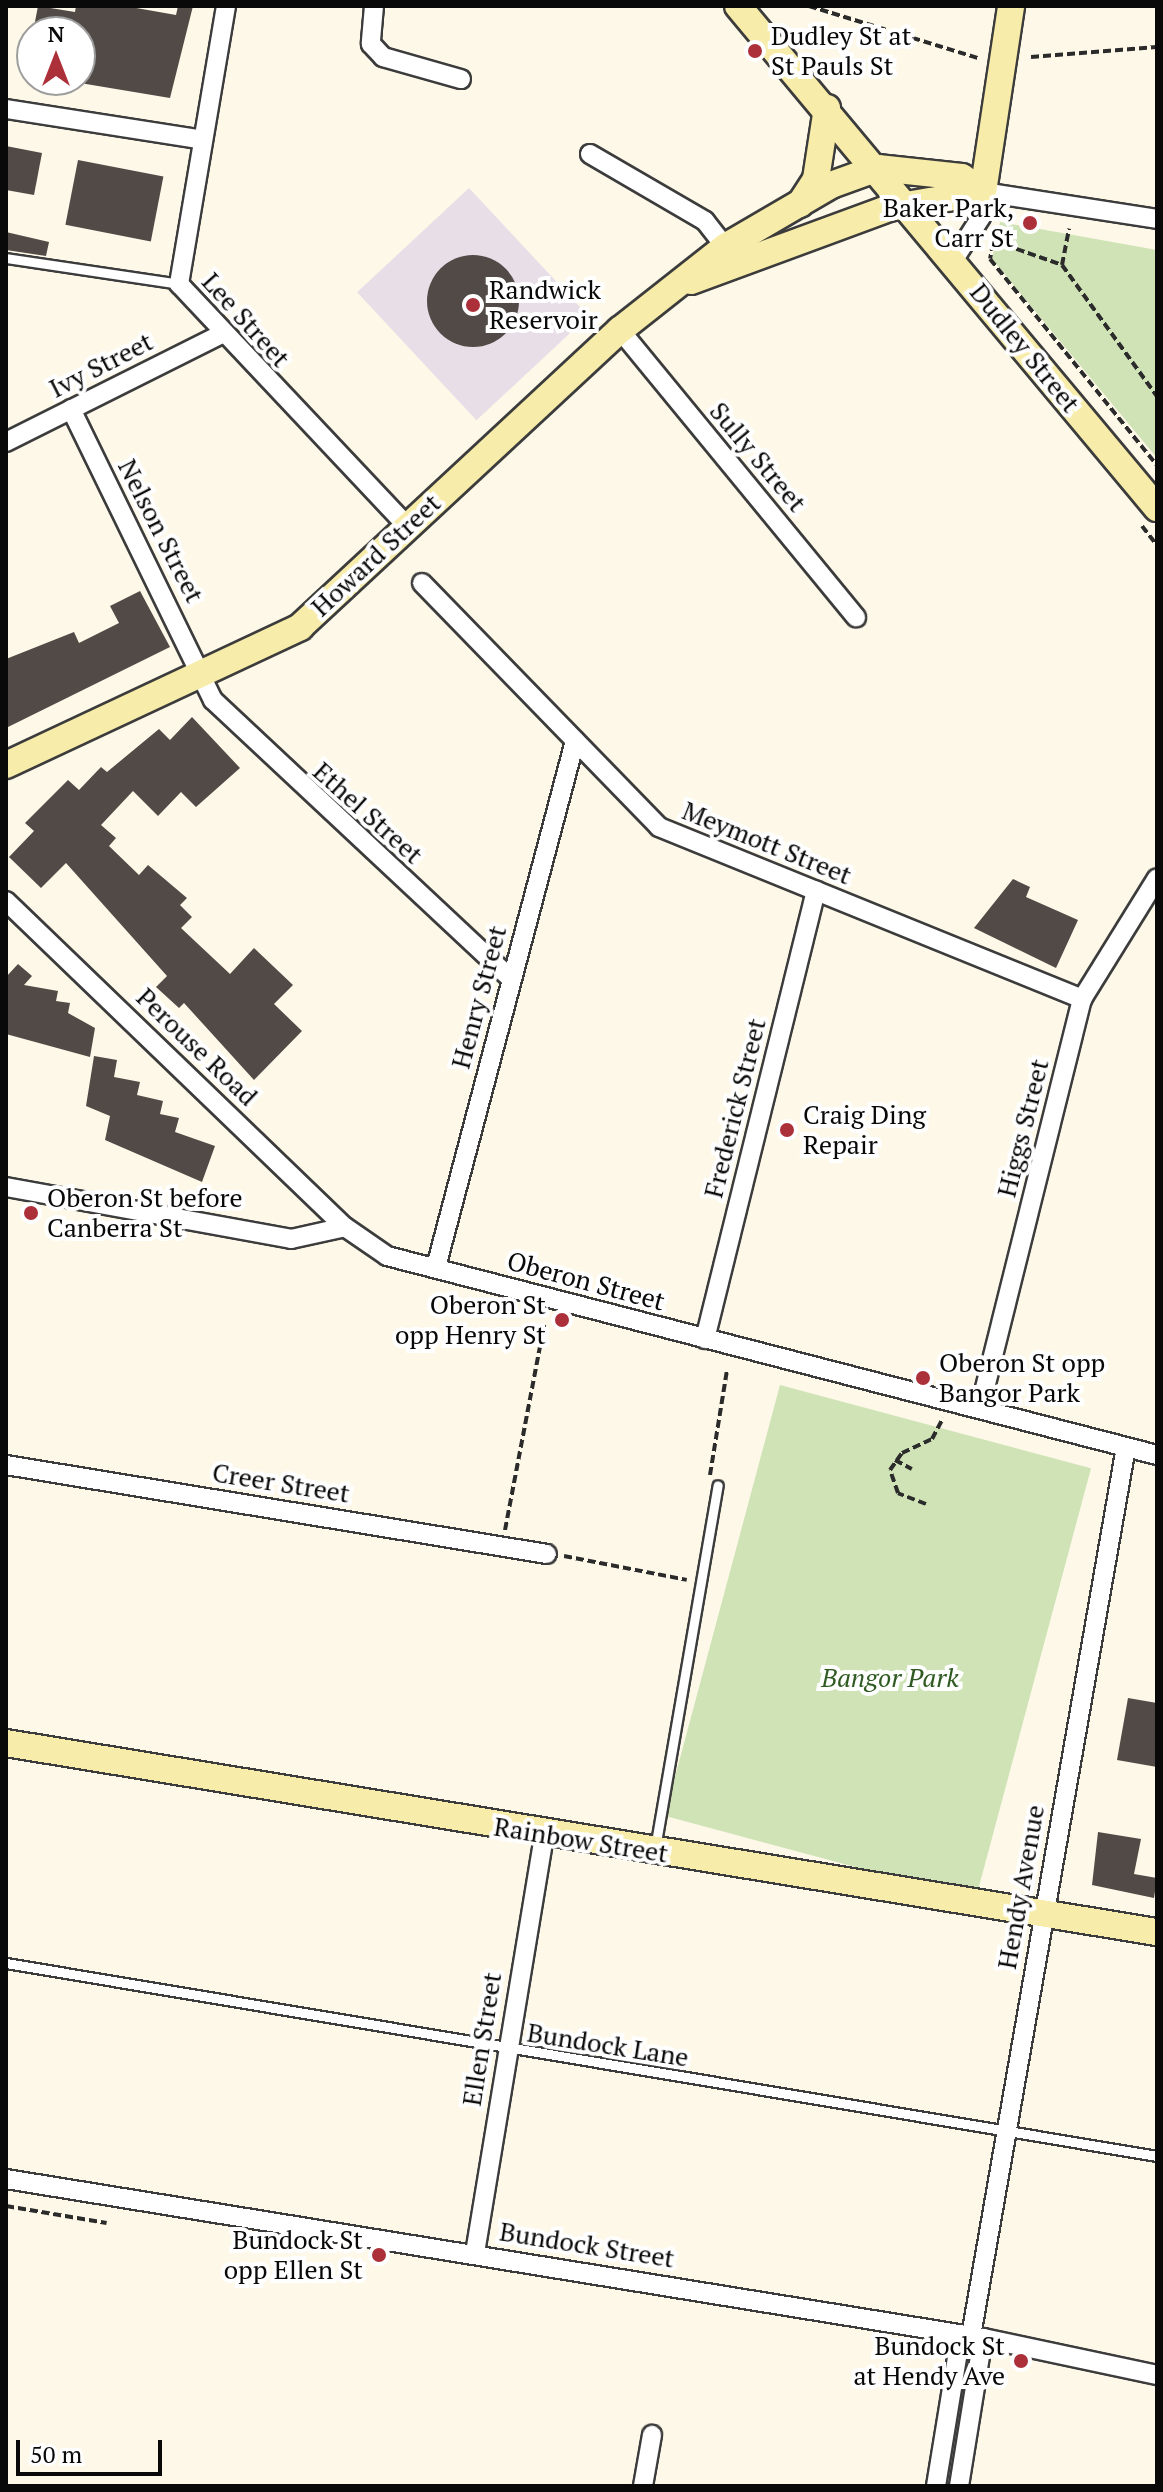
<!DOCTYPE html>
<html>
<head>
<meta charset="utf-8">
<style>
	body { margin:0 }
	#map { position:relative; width:1163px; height:2492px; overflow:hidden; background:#fdf8e8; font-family:"PT Serif",serif }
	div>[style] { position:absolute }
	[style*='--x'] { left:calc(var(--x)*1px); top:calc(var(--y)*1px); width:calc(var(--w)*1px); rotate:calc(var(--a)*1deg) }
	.industrial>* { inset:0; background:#e7dee8; transform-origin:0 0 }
	.green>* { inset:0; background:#cfe3b6; transform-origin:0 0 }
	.building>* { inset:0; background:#514a47; transform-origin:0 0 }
	.round { border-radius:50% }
	.path>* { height:4px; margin-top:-2px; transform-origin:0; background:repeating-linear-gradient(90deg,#2b2b2b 0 8px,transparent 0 12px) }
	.roads { filter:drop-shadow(2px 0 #3c3c3c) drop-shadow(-2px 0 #3c3c3c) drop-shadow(0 2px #3c3c3c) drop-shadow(0 -2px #3c3c3c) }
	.lane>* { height:9px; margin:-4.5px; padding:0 4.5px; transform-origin:4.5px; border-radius:4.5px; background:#fff }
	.street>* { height:18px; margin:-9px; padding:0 9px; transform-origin:9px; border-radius:9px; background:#fff }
	.secondary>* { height:26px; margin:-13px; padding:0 13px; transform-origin:13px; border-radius:13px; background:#f7eca9 }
	.dots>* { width:22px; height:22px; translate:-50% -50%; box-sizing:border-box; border:4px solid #fff; border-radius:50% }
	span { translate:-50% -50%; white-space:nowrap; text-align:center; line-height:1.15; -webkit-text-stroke:8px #fff; paint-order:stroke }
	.poi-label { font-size:26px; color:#090909 }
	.left { translate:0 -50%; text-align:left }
	.right { translate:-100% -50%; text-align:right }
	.street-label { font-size:26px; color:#090909 }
	.park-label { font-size:26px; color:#2f5a21; font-style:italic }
	.frame { position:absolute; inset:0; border:8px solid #090909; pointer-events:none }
	.north { position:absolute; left:16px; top:16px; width:80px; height:80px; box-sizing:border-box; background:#fff; border:2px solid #9d9d9d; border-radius:50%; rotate:0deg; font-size:22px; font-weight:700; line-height:32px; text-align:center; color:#090909 }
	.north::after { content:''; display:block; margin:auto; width:28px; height:36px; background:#ab303a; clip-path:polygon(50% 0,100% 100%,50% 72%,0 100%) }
	.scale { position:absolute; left:16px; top:2440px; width:146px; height:36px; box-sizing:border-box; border:4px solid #090909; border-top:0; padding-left:10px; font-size:24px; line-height:28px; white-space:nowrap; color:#090909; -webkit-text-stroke:6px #fff; paint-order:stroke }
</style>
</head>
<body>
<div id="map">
	<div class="industrial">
		<i style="left:469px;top:188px;width:175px;height:153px;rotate:47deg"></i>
	</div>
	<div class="green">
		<i style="clip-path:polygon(1000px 222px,1157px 250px,1157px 458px,992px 259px)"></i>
		<i style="left:780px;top:1385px;width:322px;height:446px;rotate:15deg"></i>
	</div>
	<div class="building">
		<i style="clip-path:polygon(38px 6px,75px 12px,76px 6px,125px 6px,176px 15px,178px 6px,193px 6px,170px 98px,80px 83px,80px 32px,33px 32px)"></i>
		<i style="clip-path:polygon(6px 146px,42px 153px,34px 195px,6px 190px)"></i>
		<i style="left:78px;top:160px;width:87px;height:66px;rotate:11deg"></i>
		<i style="clip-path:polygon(6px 232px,49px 242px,46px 256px,6px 250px)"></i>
		<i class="round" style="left:427px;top:255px;width:92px;height:92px"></i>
		<i style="clip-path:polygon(140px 591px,170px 647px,6px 728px,6px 659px,74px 632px,79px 643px,119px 623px,110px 606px)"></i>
		<i style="clip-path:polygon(192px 717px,240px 768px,196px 807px,181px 792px,158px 816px,133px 791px,101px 825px,116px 838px,109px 846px,139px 875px,148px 865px,187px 898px,180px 905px,192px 917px,181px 928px,230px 974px,254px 948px,293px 985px,274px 1004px,302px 1031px,254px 1080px,184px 1003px,179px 1008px,156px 987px,167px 976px,66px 863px,41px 888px,9px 857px,34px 831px,25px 823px,68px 780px,79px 790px,101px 767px,107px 772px,159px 729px,170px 740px)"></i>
		<i style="clip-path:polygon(1013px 879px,1030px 887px,1026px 897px,1078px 920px,1056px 968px,974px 928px)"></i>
		<i style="clip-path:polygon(18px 964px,32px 976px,24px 985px,58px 991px,56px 1001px,70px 1003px,68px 1013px,95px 1028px,90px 1057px,6px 1034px,6px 977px)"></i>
		<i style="clip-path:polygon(94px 1056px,117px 1060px,114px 1077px,140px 1082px,137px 1095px,163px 1101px,160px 1114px,179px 1118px,175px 1132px,215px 1146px,202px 1182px,105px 1140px,110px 1116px,86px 1106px)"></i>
		<i style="clip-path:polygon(1128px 1698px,1157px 1703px,1157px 1767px,1117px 1760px)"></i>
		<i style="clip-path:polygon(1098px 1832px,1141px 1839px,1134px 1874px,1157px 1878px,1154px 1898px,1092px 1885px)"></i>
	</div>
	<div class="path">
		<i style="--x:809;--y:6;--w:177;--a:17.1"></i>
		<i style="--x:1031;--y:57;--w:126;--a:-4.5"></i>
		<i style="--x:995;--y:231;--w:28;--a:100"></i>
		<i style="--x:990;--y:259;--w:265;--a:51"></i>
		<i style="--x:994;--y:241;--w:72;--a:19.4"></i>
		<i style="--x:1062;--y:265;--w:162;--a:54.1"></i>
		<i style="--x:1062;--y:265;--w:37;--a:-79"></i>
		<i style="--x:1142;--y:526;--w:24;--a:52"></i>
		<i style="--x:895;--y:1460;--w:19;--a:28"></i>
		<i style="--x:710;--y:1475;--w:106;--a:-80.8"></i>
		<i style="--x:926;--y:1504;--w:30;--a:-159"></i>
		<i style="--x:898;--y:1493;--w:24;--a:-109"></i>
		<i style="--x:890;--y:1470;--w:21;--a:-55"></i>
		<i style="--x:902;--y:1453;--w:33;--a:-25"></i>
		<i style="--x:932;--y:1439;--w:24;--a:-62"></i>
		<i style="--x:505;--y:1530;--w:209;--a:-79.2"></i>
		<i style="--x:564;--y:1556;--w:125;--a:11"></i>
		<i style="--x:6;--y:2206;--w:102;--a:9.6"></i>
	</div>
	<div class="roads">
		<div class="lane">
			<i style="--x:6;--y:258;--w:175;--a:8.5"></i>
			<i style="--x:655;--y:1848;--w:368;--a:-80.2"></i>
			<i style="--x:6;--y:1963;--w:1167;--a:9.52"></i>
		</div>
		<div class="street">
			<i style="--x:226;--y:6;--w:282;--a:99.6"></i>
			<i style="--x:179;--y:284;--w:330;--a:46.7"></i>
			<i style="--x:374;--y:6;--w:38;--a:95"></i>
			<i style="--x:371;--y:44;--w:18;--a:47"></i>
			<i style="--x:383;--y:57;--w:81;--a:15.8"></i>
			<i style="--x:6;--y:109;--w:199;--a:8.9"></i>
			<i style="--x:590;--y:154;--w:133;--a:30.2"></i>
			<i style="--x:705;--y:221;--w:33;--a:52"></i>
			<i style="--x:953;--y:261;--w:52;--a:-57.5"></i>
			<i style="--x:981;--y:217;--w:25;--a:-85"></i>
			<i style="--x:983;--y:192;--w:176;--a:8.8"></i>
			<i style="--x:620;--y:330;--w:372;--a:50.6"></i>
			<i style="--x:71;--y:409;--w:324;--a:64"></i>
			<i style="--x:213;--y:700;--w:407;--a:43.1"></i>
			<i style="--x:6;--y:442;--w:239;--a:-26.6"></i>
			<i style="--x:422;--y:583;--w:340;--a:45.8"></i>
			<i style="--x:659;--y:827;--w:457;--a:22.1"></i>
			<i style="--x:6;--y:901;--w:470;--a:43.9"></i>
			<i style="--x:345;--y:1227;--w:51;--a:34.6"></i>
			<i style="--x:387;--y:1256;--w:795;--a:14.49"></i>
			<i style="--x:6;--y:1187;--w:290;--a:10.3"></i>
			<i style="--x:291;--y:1239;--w:55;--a:-12.5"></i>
			<i style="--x:436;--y:1267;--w:544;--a:-75.2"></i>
			<i style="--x:705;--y:1339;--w:462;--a:-76.1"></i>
			<i style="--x:980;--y:1408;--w:422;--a:-76"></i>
			<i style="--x:1082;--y:999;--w:142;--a:-58.2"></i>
			<i style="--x:6;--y:1465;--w:548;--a:9.34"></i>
			<i style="--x:6;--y:2179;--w:990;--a:9.24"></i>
			<i style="--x:983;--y:2338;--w:178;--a:12"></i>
			<i style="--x:475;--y:2253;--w:425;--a:-80.6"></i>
			<i style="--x:971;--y:2336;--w:902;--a:-80.11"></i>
			<i style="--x:643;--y:2486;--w:52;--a:-80"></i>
			<i style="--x:936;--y:2486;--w:154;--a:-80.7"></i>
			<i style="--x:959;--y:2486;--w:150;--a:-80.8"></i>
		</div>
		<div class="secondary">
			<i style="--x:738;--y:6;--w:654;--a:50.15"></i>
			<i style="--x:983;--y:192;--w:188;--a:-81.4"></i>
			<i style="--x:800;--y:204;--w:30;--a:-57"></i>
			<i style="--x:816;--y:179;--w:72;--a:-81.2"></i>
			<i style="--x:691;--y:281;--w:211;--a:-20.2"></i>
			<i style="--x:889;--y:208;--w:95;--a:-9.7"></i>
			<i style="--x:6;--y:765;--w:325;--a:-25.1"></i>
			<i style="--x:300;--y:627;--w:437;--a:-42.9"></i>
			<i style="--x:620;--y:330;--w:134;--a:-38.3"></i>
			<i style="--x:725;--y:247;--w:123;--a:-30.3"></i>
			<i style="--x:831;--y:185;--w:50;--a:-19.9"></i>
			<i style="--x:878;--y:168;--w:84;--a:6.1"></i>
			<i style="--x:962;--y:177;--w:26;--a:36"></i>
			<i style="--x:6;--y:1743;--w:1166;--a:9.33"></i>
		</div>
	</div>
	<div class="dots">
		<i style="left:755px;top:51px;background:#ab303a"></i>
		<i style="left:1030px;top:223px;background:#ab303a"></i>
		<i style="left:473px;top:305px;background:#ab303a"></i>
		<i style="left:787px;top:1130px;background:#ab303a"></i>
		<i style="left:31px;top:1213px;background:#ab303a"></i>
		<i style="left:562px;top:1320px;background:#ab303a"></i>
		<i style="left:923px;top:1378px;background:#ab303a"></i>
		<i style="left:379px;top:2255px;background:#ab303a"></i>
		<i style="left:1021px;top:2361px;background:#ab303a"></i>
	</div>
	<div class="poi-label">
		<span class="left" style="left:771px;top:51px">Dudley St at<br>St Pauls St</span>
		<span class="right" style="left:1014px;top:223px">Baker Park,<br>Carr St</span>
		<span class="left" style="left:489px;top:305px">Randwick<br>Reservoir</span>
		<span class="left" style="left:803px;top:1130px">Craig Ding<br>Repair</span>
		<span class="left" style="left:47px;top:1213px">Oberon St before<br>Canberra St</span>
		<span class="right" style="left:546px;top:1320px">Oberon St<br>opp Henry St</span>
		<span class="left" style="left:939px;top:1378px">Oberon St opp<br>Bangor Park</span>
		<span class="right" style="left:363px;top:2255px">Bundock St<br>opp Ellen St</span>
		<span class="right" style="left:1005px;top:2361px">Bundock St<br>at Hendy Ave</span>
	</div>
	<div class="street-label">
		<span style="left:246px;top:320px;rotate:48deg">Lee Street</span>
		<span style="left:1025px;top:348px;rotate:51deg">Dudley Street</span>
		<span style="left:101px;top:365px;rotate:-27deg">Ivy Street</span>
		<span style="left:758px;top:457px;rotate:50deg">Sully Street</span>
		<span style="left:161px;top:531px;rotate:63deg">Nelson Street</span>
		<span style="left:376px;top:555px;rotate:-43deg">Howard Street</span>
		<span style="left:368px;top:813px;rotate:42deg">Ethel Street</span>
		<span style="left:767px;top:843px;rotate:22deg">Meymott Street</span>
		<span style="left:479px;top:997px;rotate:-75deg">Henry Street</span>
		<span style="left:197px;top:1047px;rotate:44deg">Perouse Road</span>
		<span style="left:735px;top:1108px;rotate:-76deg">Frederick Street</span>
		<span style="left:1023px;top:1128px;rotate:-76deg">Higgs Street</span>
		<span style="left:586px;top:1281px;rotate:15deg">Oberon Street</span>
		<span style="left:281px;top:1483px;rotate:9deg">Creer Street</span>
		<span style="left:581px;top:1840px;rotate:9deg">Rainbow Street</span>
		<span style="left:1021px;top:1887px;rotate:-80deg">Hendy Avenue</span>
		<span style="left:482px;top:2039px;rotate:-81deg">Ellen Street</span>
		<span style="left:608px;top:2045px;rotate:9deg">Bundock Lane</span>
		<span style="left:587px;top:2245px;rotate:9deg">Bundock Street</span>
	</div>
	<div class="park-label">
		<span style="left:890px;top:1678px">Bangor Park</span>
	</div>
	<div class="frame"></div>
	<div class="north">N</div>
	<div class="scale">50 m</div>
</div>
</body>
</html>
